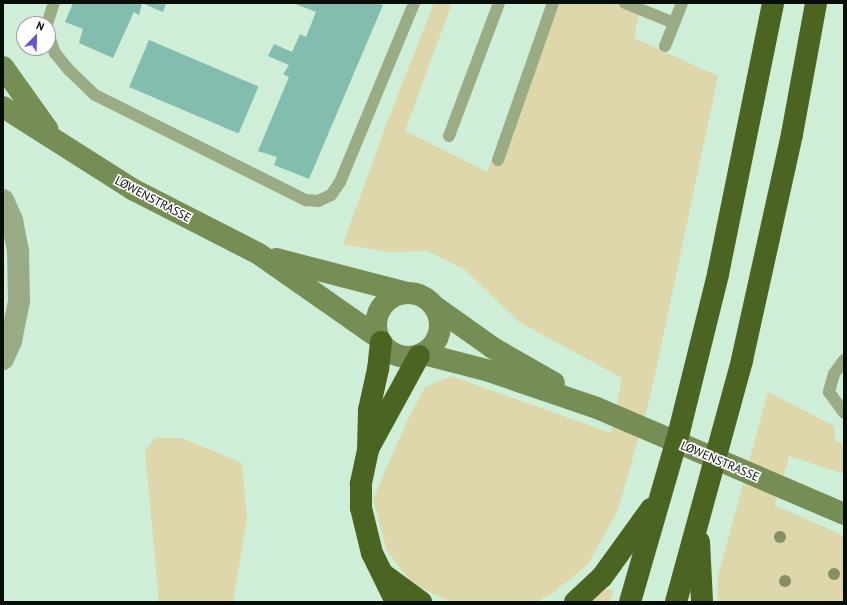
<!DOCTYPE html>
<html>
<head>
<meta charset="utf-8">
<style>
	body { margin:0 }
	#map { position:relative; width:847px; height:605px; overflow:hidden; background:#cfeed7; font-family:"PT Sans",sans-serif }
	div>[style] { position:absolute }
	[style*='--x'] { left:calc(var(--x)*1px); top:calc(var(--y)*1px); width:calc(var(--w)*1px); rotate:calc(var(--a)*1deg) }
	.green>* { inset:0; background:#ddd7ab }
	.building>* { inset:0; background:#82bdb0; transform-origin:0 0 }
	.service>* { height:12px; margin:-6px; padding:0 6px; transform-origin:6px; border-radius:6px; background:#9aab85 }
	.minor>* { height:22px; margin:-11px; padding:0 11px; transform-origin:11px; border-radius:11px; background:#9aab85 }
	.secondary>* { height:22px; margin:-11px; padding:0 11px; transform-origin:11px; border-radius:11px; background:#768e56 }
	.secondary>.ring { margin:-11px; padding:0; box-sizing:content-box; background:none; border:22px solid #768e56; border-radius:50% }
	.motorway>* { height:22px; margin:-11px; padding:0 11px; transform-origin:11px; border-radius:11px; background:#4b6421 }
	.trees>* { width:12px; height:12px; margin:-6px; border-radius:50%; background:#868f64 }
	span { translate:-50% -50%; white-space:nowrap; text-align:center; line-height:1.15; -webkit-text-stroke:3.5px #fff; paint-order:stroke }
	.street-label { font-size:12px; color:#050e07 }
	.frame { position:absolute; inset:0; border:4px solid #050e07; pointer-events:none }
	.north { position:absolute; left:16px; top:16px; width:40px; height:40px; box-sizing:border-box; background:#fff; border:1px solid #9b9f9c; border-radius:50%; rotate:23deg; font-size:11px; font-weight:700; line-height:16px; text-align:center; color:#050e07 }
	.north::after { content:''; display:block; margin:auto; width:14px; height:18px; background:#6657d0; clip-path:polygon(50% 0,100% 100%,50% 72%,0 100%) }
</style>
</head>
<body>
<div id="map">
	<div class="green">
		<i style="clip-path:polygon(434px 3px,452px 3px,405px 131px,487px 172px,556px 3px,642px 3px,634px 38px,718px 76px,651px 394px,618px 510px,588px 564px,552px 594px,536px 602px,451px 602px,413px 584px,387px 551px,373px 499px,407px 421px,425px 387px,451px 376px,611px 433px,622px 378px,519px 322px,464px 269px,428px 251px,389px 252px,343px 244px,386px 125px)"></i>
		<i style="clip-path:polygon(768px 392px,834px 426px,835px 440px,844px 445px,844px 474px,789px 456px,775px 505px,844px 536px,844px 602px,717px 602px,718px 576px)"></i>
		<i style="clip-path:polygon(155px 438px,182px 438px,242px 463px,247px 518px,233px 602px,159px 602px,145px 451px)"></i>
		<i style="clip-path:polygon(605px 589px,614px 591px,610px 602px,589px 602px)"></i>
	</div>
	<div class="building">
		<i style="clip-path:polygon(73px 3px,142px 3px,139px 15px,134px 12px,113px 58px,79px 43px,83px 29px,65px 22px)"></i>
		<i style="clip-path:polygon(142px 3px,166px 3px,163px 12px)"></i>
		<i style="clip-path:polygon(293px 3px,378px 3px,383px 5px,309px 179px,274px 165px,277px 157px,258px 151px,289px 77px,283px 74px,289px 65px,268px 56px,274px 44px,292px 52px,300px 34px,306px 37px,316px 12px)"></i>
		<i style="left:149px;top:40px;width:119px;height:51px;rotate:23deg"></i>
	</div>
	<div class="service">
		<i style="--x:625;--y:3;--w:53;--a:22.2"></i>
		<i style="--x:47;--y:24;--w:22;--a:-72"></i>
		<i style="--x:48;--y:33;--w:21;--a:71"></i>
		<i style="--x:55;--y:53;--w:21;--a:51"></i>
		<i style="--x:68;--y:69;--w:37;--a:44"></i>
		<i style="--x:95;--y:95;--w:236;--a:26.5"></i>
		<i style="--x:306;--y:200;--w:12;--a:5"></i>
		<i style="--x:318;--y:201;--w:14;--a:-25"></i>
		<i style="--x:331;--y:195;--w:16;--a:-55"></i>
		<i style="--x:340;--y:182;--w:194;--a:-67.5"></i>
		<i style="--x:665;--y:46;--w:46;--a:-68.4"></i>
		<i style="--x:449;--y:136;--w:142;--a:-69.4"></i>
		<i style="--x:498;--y:160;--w:166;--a:-70.7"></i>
		<i style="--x:844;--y:360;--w:17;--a:126"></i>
		<i style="--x:834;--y:374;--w:19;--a:106"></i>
		<i style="--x:829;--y:392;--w:26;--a:54"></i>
	</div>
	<div class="minor">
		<i style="--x:3;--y:200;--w:22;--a:66"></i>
		<i style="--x:12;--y:220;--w:32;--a:79"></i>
		<i style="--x:18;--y:251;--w:50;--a:88.9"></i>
		<i style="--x:19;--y:301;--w:41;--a:101.3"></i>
		<i style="--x:11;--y:341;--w:20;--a:114"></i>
	</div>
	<div class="secondary">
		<i style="--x:3;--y:67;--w:77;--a:54.5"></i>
		<i style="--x:3;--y:107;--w:155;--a:32.4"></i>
		<i style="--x:134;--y:190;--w:140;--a:27.1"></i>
		<i style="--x:259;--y:254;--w:146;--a:35"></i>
		<i style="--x:276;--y:259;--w:135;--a:14.5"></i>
		<i class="ring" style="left:376px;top:293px;width:42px;height:42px"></i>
		<i style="--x:434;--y:306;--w:72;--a:35.4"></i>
		<i style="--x:493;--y:348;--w:70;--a:29.8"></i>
		<i style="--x:424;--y:354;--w:64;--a:14.5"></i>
		<i style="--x:486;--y:370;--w:117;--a:18.9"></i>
		<i style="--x:597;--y:408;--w:269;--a:23.2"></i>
	</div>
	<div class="motorway">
		<i style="--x:381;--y:342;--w:27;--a:96"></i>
		<i style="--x:378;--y:369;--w:42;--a:102.4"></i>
		<i style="--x:369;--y:410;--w:40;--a:91.4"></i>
		<i style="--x:368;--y:450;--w:35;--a:102"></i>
		<i style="--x:361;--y:484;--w:24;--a:90"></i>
		<i style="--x:361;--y:508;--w:46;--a:76.3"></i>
		<i style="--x:372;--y:553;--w:55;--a:63.9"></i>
		<i style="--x:368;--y:449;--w:106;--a:-61.3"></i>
		<i style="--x:699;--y:542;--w:60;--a:87.1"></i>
		<i style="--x:384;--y:575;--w:46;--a:36.1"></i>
		<i style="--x:575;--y:602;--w:37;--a:-43"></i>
		<i style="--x:602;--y:577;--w:84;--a:-54.2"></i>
		<i style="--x:630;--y:602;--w:177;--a:-73.9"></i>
		<i style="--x:679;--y:432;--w:163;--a:-76.1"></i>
		<i style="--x:718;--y:274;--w:277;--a:-78.5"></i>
		<i style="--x:676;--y:602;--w:251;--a:-74.7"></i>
		<i style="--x:742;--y:360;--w:231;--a:-77.5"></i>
		<i style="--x:792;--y:134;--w:133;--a:-79.6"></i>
	</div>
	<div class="trees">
		<i style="left:780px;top:537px"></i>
		<i style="left:834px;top:574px"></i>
		<i style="left:785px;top:581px"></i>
	</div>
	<div class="street-label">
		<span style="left:153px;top:199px;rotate:28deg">LØWENSTRASSE</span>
		<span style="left:720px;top:461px;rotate:23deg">LØWENSTRASSE</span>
	</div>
	<div class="frame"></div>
	<div class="north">N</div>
</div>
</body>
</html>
